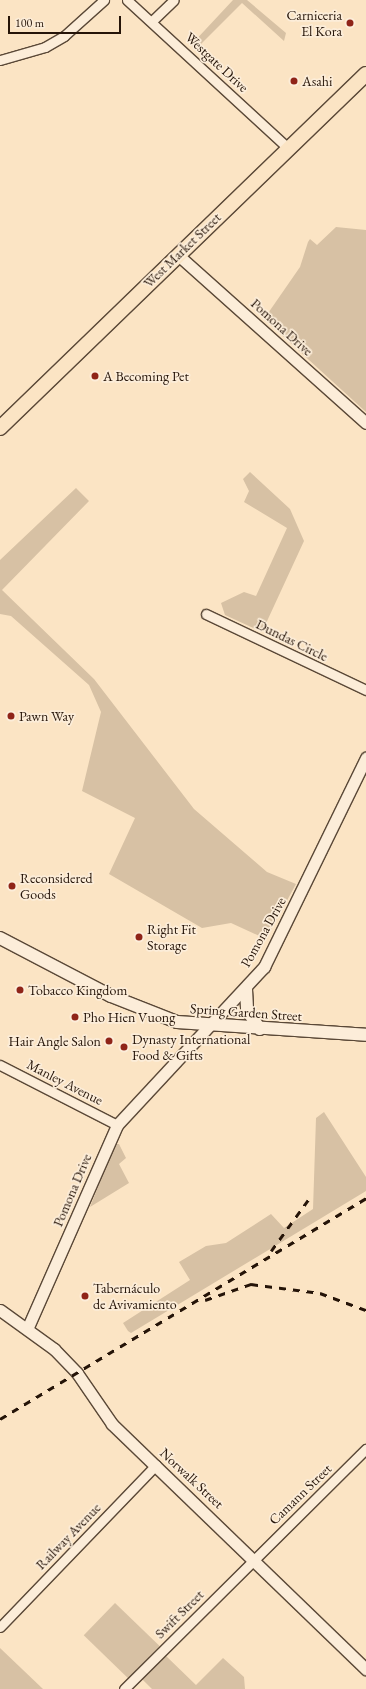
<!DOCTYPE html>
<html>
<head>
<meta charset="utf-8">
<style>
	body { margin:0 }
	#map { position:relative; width:366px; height:1689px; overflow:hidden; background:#fbe4c4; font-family:"EB Garamond",serif }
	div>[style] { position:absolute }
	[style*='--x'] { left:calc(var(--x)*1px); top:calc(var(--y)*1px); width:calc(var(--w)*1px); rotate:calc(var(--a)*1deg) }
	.green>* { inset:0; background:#d7c1a4; transform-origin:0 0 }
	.roads { filter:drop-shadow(1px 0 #5a4837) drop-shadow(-1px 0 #5a4837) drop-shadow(0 1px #5a4837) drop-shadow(0 -1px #5a4837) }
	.minor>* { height:9px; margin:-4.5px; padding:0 4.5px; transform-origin:4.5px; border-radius:4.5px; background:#fcedd9 }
	.tertiary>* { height:11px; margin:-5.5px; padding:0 5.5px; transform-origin:5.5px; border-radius:5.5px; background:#fcedd9 }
	.secondary>* { height:12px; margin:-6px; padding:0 6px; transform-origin:6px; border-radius:6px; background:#fcedd9 }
	.primary>* { height:14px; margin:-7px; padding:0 7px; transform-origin:7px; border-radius:7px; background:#fbe4c4 }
	.rail>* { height:2.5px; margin-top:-1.25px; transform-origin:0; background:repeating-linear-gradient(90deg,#251408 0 7px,transparent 0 14px) }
	.dots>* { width:11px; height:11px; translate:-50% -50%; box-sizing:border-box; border:2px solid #fcedd9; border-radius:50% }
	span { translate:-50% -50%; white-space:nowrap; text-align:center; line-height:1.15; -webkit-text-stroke:3.5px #fcedd9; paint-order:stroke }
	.poi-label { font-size:14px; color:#251408 }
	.right { translate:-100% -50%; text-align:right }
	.left { translate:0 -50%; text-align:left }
	.street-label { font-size:14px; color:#251408 }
	.scale { position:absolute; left:8px; top:16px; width:113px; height:18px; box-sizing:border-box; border:2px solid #251408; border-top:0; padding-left:5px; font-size:12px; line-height:14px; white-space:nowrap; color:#251408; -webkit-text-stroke:3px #fcedd9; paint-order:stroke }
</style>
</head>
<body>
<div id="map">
	<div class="green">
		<i style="clip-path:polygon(233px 0,247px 0,286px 33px,284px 41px,242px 3px,195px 50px,191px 45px)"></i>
		<i style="clip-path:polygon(336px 227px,366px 230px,366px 412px,264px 319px,300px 267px,308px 242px,310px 239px,317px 245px)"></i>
		<i style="clip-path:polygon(250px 472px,290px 509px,304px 541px,262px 632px,225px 615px,221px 603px,244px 592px,256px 596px,287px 528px,244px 502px,249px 491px,243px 479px)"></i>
		<i style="clip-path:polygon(76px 488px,89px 501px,2px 590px,94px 679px,194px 809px,267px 872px,296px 884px,266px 939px,231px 923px,202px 928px,109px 874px,135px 818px,82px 791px,101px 712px,89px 685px,11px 616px,0 614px,0 560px)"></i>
		<i style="clip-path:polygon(324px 1112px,366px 1177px,366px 1191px,131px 1333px,128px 1331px,123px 1323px,190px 1280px,179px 1262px,206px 1246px,226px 1243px,271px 1214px,284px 1228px,313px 1209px,316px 1118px)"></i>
		<i style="clip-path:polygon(115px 1144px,119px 1144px,126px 1158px,119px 1164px,129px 1183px,90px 1207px)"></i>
		<i style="left:115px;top:1603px;width:62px;height:45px;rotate:44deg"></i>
		<i style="clip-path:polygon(0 1648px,43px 1689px,0 1689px)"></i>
		<i style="clip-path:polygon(165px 1655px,196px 1685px,223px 1658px,244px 1677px,245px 1689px,152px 1689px,142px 1679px)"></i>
	</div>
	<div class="roads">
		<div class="minor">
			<i style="--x:127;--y:0;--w:217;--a:42.6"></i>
			<i style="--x:152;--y:21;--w:30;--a:-44"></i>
			<i style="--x:0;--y:60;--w:47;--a:-16.1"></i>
			<i style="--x:45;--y:47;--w:22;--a:-30"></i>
			<i style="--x:64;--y:36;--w:54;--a:-42"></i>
			<i style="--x:206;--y:614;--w:177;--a:25.4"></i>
			<i style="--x:0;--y:1065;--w:131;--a:27.1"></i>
			<i style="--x:0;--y:1627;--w:225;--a:-46.1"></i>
			<i style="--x:124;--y:1689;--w:341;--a:-44.8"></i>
		</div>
		<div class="tertiary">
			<i style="--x:178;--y:255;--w:252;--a:41.8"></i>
			<i style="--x:0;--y:1310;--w:67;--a:35.8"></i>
			<i style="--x:54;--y:1349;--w:33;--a:46"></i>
			<i style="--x:77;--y:1373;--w:62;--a:55.5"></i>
			<i style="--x:112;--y:1424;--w:353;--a:44"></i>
			<i style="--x:28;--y:1327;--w:221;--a:-66.2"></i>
			<i style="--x:117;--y:1125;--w:216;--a:-47.1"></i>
			<i style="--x:264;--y:967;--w:233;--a:-64"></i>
		</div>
		<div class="secondary">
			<i style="--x:0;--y:938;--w:125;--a:27.6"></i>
			<i style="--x:111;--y:996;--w:71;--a:21.5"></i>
			<i style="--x:177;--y:1022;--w:189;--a:3.9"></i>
			<i style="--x:246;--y:989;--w:21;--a:87"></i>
			<i style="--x:247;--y:1010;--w:23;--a:56"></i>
		</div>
		<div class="primary">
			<i style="--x:0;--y:428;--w:509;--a:-44.05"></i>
		</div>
	</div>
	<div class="rail">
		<i style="--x:271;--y:1251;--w:63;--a:-54"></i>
		<i style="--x:205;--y:1300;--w:49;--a:-19.2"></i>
		<i style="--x:251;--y:1284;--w:70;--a:7.4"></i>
		<i style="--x:320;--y:1293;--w:49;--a:20.3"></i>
		<i style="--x:0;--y:1419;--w:428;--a:-31.1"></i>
	</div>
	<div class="dots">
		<i style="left:350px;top:23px;background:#8f2418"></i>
		<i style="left:294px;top:81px;background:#8f2418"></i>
		<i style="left:95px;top:376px;background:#8f2418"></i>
		<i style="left:11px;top:716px;background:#8f2418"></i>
		<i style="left:12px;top:886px;background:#8f2418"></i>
		<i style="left:139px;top:937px;background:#8f2418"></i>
		<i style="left:20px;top:990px;background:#8f2418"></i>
		<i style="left:75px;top:1017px;background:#8f2418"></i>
		<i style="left:109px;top:1041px;background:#8f2418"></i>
		<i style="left:124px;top:1047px;background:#8f2418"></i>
		<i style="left:85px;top:1296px;background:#8f2418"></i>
	</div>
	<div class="poi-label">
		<span class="right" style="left:342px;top:23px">Carniceria<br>El Kora</span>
		<span class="left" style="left:302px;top:81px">Asahi</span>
		<span class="left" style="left:103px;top:376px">A Becoming Pet</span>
		<span class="left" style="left:19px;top:716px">Pawn Way</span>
		<span class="left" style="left:20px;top:886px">Reconsidered<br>Goods</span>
		<span class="left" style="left:147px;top:937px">Right Fit<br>Storage</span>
		<span class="left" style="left:28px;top:990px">Tobacco Kingdom</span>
		<span class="left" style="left:83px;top:1017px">Pho Hien Vuong</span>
		<span class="left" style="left:132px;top:1047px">Dynasty International<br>Food &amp; Gifts</span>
		<span class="right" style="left:101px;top:1041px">Hair Angle Salon</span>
		<span class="left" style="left:93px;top:1296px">Tabernáculo<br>de Avivamiento</span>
	</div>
	<div class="street-label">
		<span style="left:217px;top:62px;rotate:43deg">Westgate Drive</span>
		<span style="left:182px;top:250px;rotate:-44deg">West Market Street</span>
		<span style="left:282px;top:327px;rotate:42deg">Pomona Drive</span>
		<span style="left:292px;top:640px;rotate:26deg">Dundas Circle</span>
		<span style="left:263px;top:932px;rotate:-61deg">Pomona Drive</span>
		<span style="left:246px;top:1012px;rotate:4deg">Spring Garden Street</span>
		<span style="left:65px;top:1082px;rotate:27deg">Manley Avenue</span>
		<span style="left:72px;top:1190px;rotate:-67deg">Pomona Drive</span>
		<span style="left:192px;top:1478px;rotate:43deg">Norwalk Street</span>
		<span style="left:300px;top:1494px;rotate:-44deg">Camann Street</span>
		<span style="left:68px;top:1536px;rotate:-46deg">Railway Avenue</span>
		<span style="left:179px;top:1614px;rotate:-45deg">Swift Street</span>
	</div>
	<div class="scale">100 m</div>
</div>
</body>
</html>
